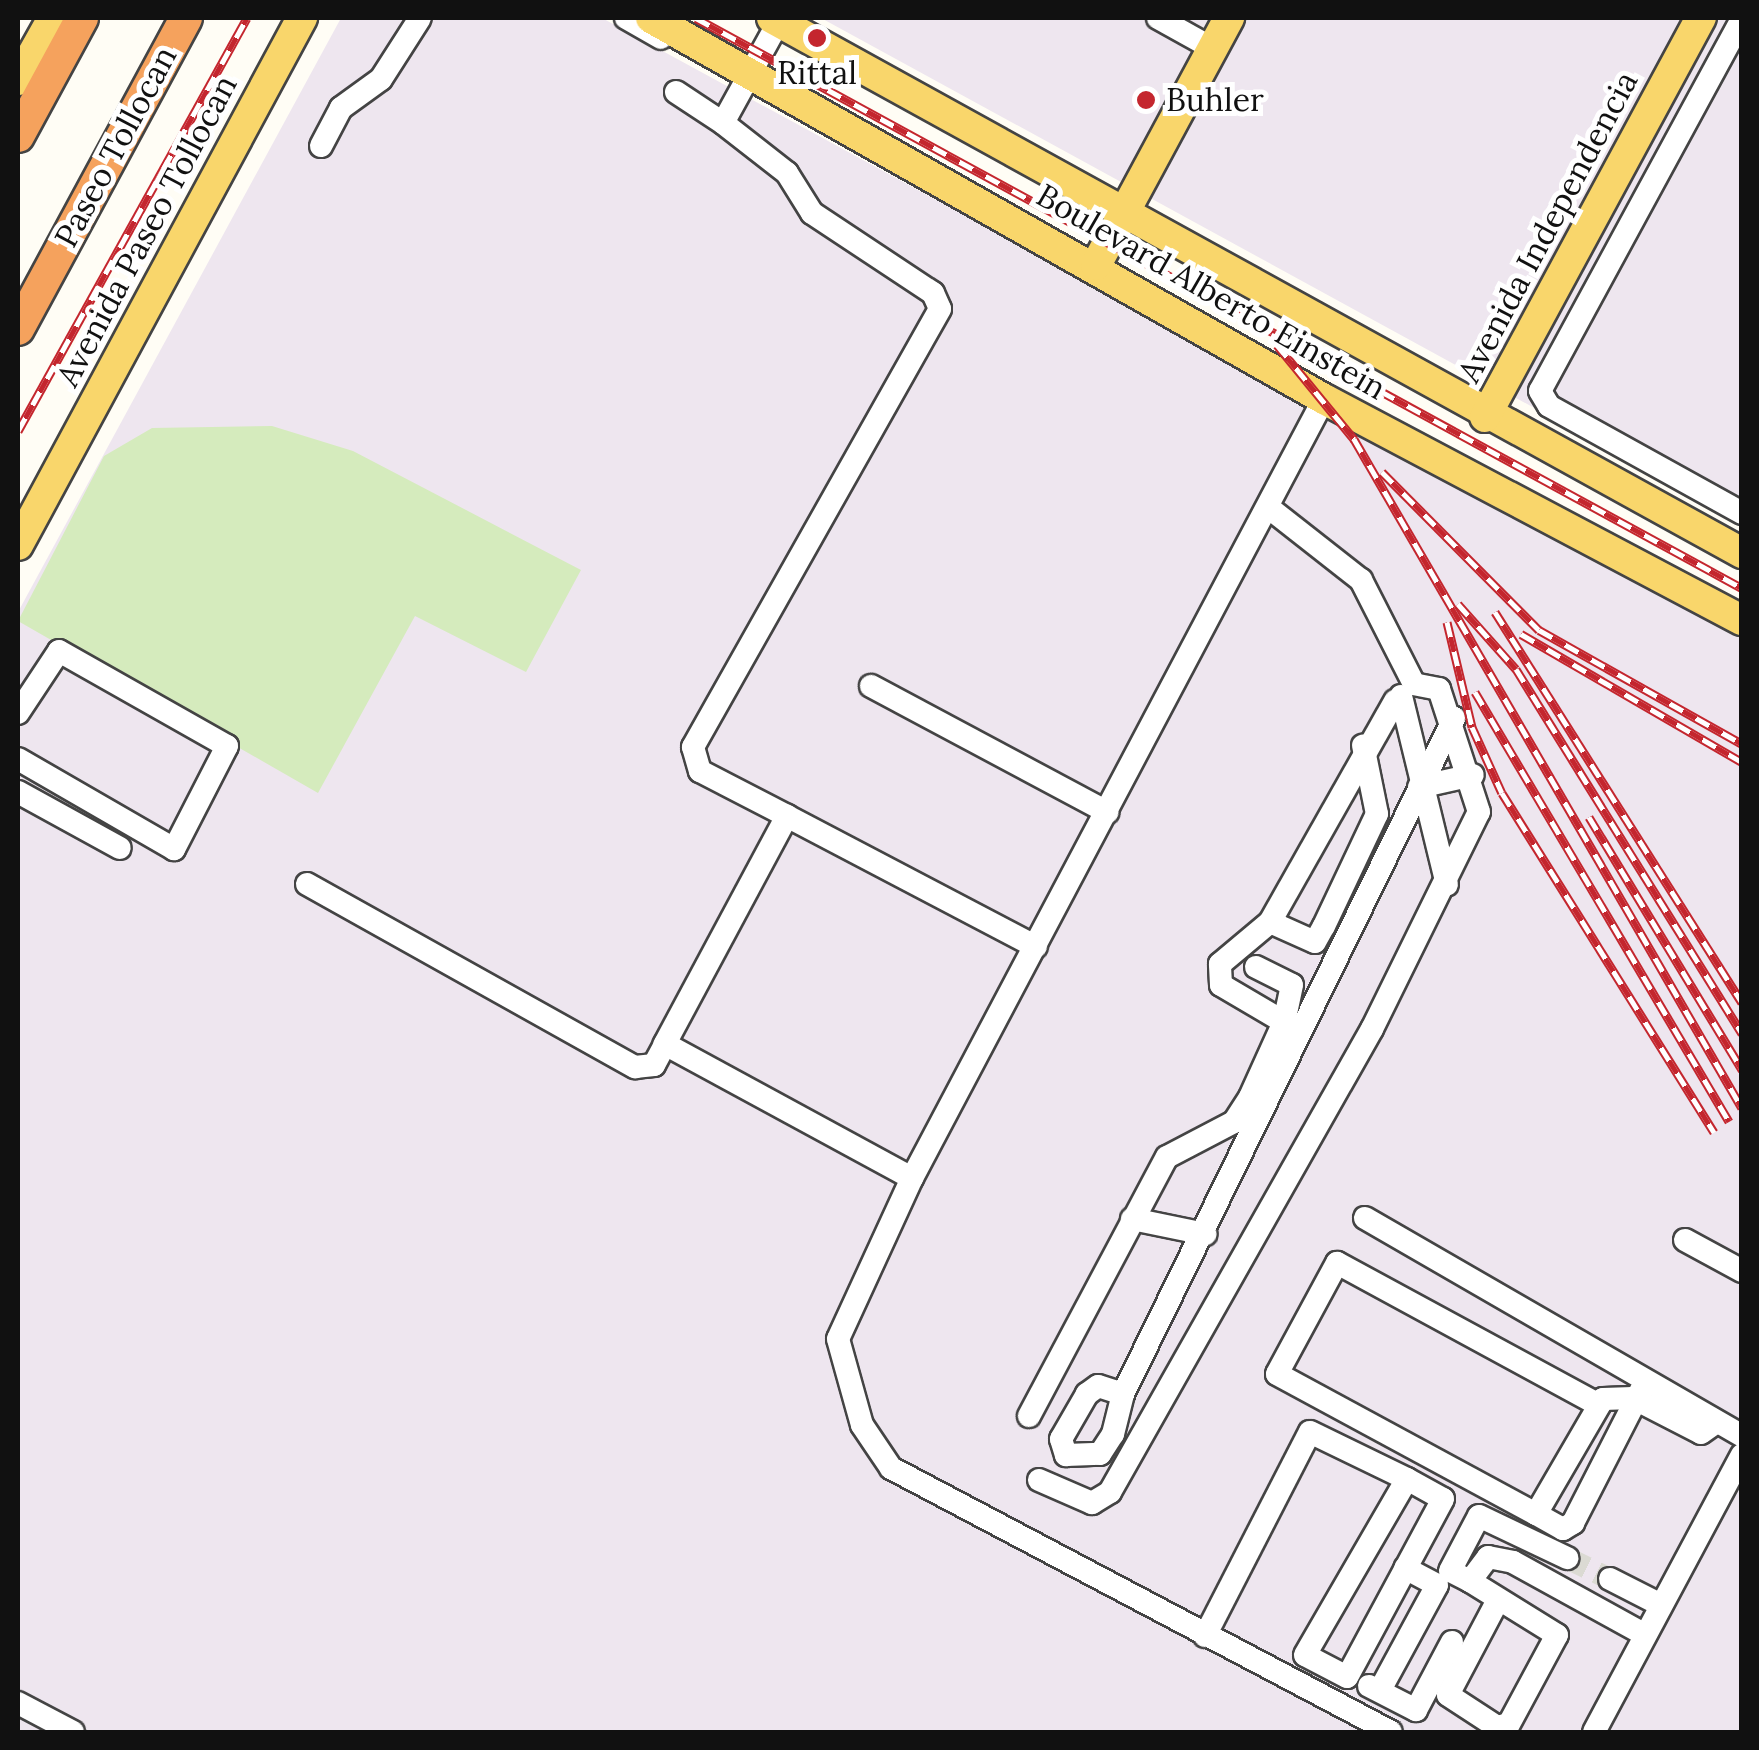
<!DOCTYPE html>
<html>
<head>
<meta charset="utf-8">
<style>
	body { margin:0 }
	#map { position:relative; width:1759px; height:1750px; overflow:hidden; background:#fffdf5; font-family:Lora,serif }
	div>[style] { position:absolute }
	[style*='--x'] { left:calc(var(--x)*1px); top:calc(var(--y)*1px); width:calc(var(--w)*1px); rotate:calc(var(--a)*1deg) }
	.industrial>* { inset:0; background:#eee6ef }
	.green>* { inset:0; background:#d5ebbd }
	.minor-tunnel>* { height:22px; margin-top:-11px; transform-origin:0; background:repeating-linear-gradient(90deg,#dbdad3 0 22px,transparent 0 33px) }
	.roads { filter:drop-shadow(2px 0 #444) drop-shadow(-2px 0 #444) drop-shadow(0 2px #444) drop-shadow(0 -2px #444) }
	.minor>* { height:22px; margin:-11px; padding:0 11px; transform-origin:11px; border-radius:11px; background:#fff }
	.major>* { height:30px; margin:-15px; padding:0 15px; transform-origin:15px; border-radius:15px; background:#f9d66b }
	.highway>* { height:32px; margin:-16px; padding:0 16px; transform-origin:16px; border-radius:16px; background:#f5a25d }
	.rail>* { height:9px; margin-top:-4.5px; transform-origin:0; background:repeating-linear-gradient(90deg,#fff 0 15px,#c4262e 0 30px); box-sizing:border-box; border-block:2px solid #c4262e }
	.dots>* { width:28px; height:28px; translate:-50% -50%; box-sizing:border-box; border:5px solid #fff; border-radius:50% }
	span { translate:-50% -50%; white-space:nowrap; text-align:center; line-height:1.15; -webkit-text-stroke:10px #fff; paint-order:stroke }
	.poi-label { font-size:32px; color:#111 }
	.left { translate:0 -50%; text-align:left }
	.street-label { font-size:32px; color:#111 }
	.frame { position:absolute; inset:0; border:20px solid #111; pointer-events:none }
</style>
</head>
<body>
<div id="map">
	<div class="industrial">
		<i style="clip-path:polygon(341px 18px,602px 18px,1741px 638px,1741px 1732px,18px 1732px,18px 612px)"></i>
		<i style="clip-path:polygon(821px 18px,1741px 18px,1741px 521px)"></i>
	</div>
	<div class="green">
		<i style="clip-path:polygon(272px 426px,353px 451px,581px 570px,526px 672px,415px 616px,318px 793px,18px 621px,104px 456px,152px 428px)"></i>
	</div>
	<div class="minor-tunnel">
		<i style="--x:1567;--y:1558;--w:48;--a:26"></i>
	</div>
	<div class="roads">
		<div class="minor">
			<i style="--x:626;--y:18;--w:40;--a:29.7"></i>
			<i style="--x:1158;--y:18;--w:62;--a:29.1"></i>
			<i style="--x:1742;--y:19;--w:423;--a:118.5"></i>
			<i style="--x:1540;--y:391;--w:17;--a:59"></i>
			<i style="--x:1549;--y:406;--w:221;--a:29"></i>
			<i style="--x:779;--y:21;--w:116;--a:118.8"></i>
			<i style="--x:723;--y:123;--w:81;--a:38"></i>
			<i style="--x:787;--y:173;--w:47;--a:58"></i>
			<i style="--x:812;--y:213;--w:145;--a:33.5"></i>
			<i style="--x:933;--y:293;--w:17;--a:66"></i>
			<i style="--x:940;--y:309;--w:503;--a:119.42"></i>
			<i style="--x:693;--y:747;--w:25;--a:74"></i>
			<i style="--x:700;--y:771;--w:98;--a:27.3"></i>
			<i style="--x:787;--y:816;--w:259;--a:118.2"></i>
			<i style="--x:665;--y:1044;--w:281;--a:28.5"></i>
			<i style="--x:912;--y:1178;--w:177;--a:114.7"></i>
			<i style="--x:838;--y:1339;--w:89;--a:74.4"></i>
			<i style="--x:862;--y:1425;--w:52;--a:56"></i>
			<i style="--x:891;--y:1468;--w:565;--a:27.83"></i>
			<i style="--x:676;--y:92;--w:56;--a:33.4"></i>
			<i style="--x:321;--y:146;--w:43;--a:-62.2"></i>
			<i style="--x:341;--y:108;--w:49;--a:-35.9"></i>
			<i style="--x:381;--y:79;--w:72;--a:-57.4"></i>
			<i style="--x:871;--y:686;--w:268;--a:28.1"></i>
			<i style="--x:1401;--y:696;--w:194;--a:76.3"></i>
			<i style="--x:18;--y:713;--w:74;--a:-56.5"></i>
			<i style="--x:59;--y:651;--w:193;--a:29.5"></i>
			<i style="--x:227;--y:746;--w:116;--a:117.2"></i>
			<i style="--x:174;--y:849;--w:180;--a:-150"></i>
			<i style="--x:1419;--y:787;--w:55;--a:-12.5"></i>
			<i style="--x:18;--y:792;--w:116;--a:28.8"></i>
			<i style="--x:787;--y:816;--w:281;--a:27.7"></i>
			<i style="--x:307;--y:884;--w:376;--a:29.2"></i>
			<i style="--x:635;--y:1067;--w:19;--a:-6"></i>
			<i style="--x:654;--y:1065;--w:24;--a:-62"></i>
			<i style="--x:1270;--y:922;--w:49;--a:24"></i>
			<i style="--x:1315;--y:942;--w:18;--a:-61"></i>
			<i style="--x:1324;--y:926;--w:124;--a:-64.7"></i>
			<i style="--x:1377;--y:814;--w:70;--a:-101.5"></i>
			<i style="--x:1256;--y:967;--w:40;--a:26.6"></i>
			<i style="--x:1292;--y:985;--w:38;--a:102"></i>
			<i style="--x:912;--y:1178;--w:881;--a:-62.13"></i>
			<i style="--x:1365;--y:1218;--w:435;--a:30"></i>
			<i style="--x:1132;--y:1219;--w:75;--a:11.6"></i>
			<i style="--x:1685;--y:1240;--w:65;--a:28.5"></i>
			<i style="--x:1123;--y:1394;--w:26;--a:-162"></i>
			<i style="--x:1098;--y:1386;--w:14;--a:144"></i>
			<i style="--x:1087;--y:1394;--w:52;--a:120"></i>
			<i style="--x:1061;--y:1439;--w:17;--a:73"></i>
			<i style="--x:1066;--y:1455;--w:34;--a:-2"></i>
			<i style="--x:1100;--y:1454;--w:24;--a:-57"></i>
			<i style="--x:1113;--y:1434;--w:41;--a:-76"></i>
			<i style="--x:1123;--y:1394;--w:753;--a:-63.91"></i>
			<i style="--x:1599;--y:1405;--w:298;--a:-151.5"></i>
			<i style="--x:1337;--y:1263;--w:126;--a:118.4"></i>
			<i style="--x:1277;--y:1374;--w:294;--a:28.4"></i>
			<i style="--x:1536;--y:1514;--w:133;--a:-59.8"></i>
			<i style="--x:1603;--y:1399;--w:30;--a:-2"></i>
			<i style="--x:1633;--y:1398;--w:76;--a:27.2"></i>
			<i style="--x:1701;--y:1433;--w:19;--a:-35"></i>
			<i style="--x:1029;--y:1416;--w:293;--a:-62"></i>
			<i style="--x:1167;--y:1157;--w:76;--a:-27.6"></i>
			<i style="--x:1234;--y:1122;--w:30;--a:-57"></i>
			<i style="--x:1250;--y:1097;--w:82;--a:-65.6"></i>
			<i style="--x:1284;--y:1022;--w:73;--a:-149.6"></i>
			<i style="--x:1221;--y:985;--w:21;--a:-93"></i>
			<i style="--x:1220;--y:964;--w:65;--a:-40"></i>
			<i style="--x:1270;--y:922;--w:254;--a:-60.5"></i>
			<i style="--x:1039;--y:1480;--w:58;--a:23.5"></i>
			<i style="--x:1092;--y:1503;--w:21;--a:-31"></i>
			<i style="--x:1110;--y:1492;--w:532;--a:-60.5"></i>
			<i style="--x:1372;--y:1029;--w:242;--a:-63.8"></i>
			<i style="--x:1479;--y:812;--w:129;--a:-108"></i>
			<i style="--x:1439;--y:689;--w:25;--a:-169"></i>
			<i style="--x:1414;--y:684;--w:117;--a:-117"></i>
			<i style="--x:1361;--y:580;--w:118;--a:-141.9"></i>
			<i style="--x:1536;--y:1514;--w:31;--a:29"></i>
			<i style="--x:1563;--y:1529;--w:12;--a:-31"></i>
			<i style="--x:1573;--y:1523;--w:149;--a:-62.9"></i>
			<i style="--x:1610;--y:1579;--w:57;--a:27"></i>
			<i style="--x:1470;--y:1581;--w:22;--a:-153"></i>
			<i style="--x:1450;--y:1571;--w:62;--a:-62.2"></i>
			<i style="--x:1479;--y:1516;--w:98;--a:25.5"></i>
			<i style="--x:1498;--y:1600;--w:107;--a:117.8"></i>
			<i style="--x:1448;--y:1695;--w:59;--a:33.1"></i>
			<i style="--x:1497;--y:1727;--w:12;--a:-14"></i>
			<i style="--x:1509;--y:1724;--w:101;--a:-61.7"></i>
			<i style="--x:1557;--y:1635;--w:102;--a:-148.2"></i>
			<i style="--x:1470;--y:1581;--w:30;--a:-53"></i>
			<i style="--x:1488;--y:1557;--w:25;--a:11"></i>
			<i style="--x:1513;--y:1562;--w:151;--a:28.9"></i>
			<i style="--x:1205;--y:1636;--w:229;--a:-62.8"></i>
			<i style="--x:1310;--y:1432;--w:108;--a:25.9"></i>
			<i style="--x:1407;--y:1479;--w:41;--a:29.1"></i>
			<i style="--x:1443;--y:1499;--w:202;--a:118.3"></i>
			<i style="--x:1347;--y:1677;--w:47;--a:-152.4"></i>
			<i style="--x:1305;--y:1655;--w:203;--a:-59.9"></i>
			<i style="--x:1369;--y:1686;--w:53;--a:27.1"></i>
			<i style="--x:1416;--y:1710;--w:77;--a:-62.1"></i>
			<i style="--x:1380;--y:1690;--w:119;--a:-61.5"></i>
			<i style="--x:1437;--y:1585;--w:36;--a:-152"></i>
			<i style="--x:18;--y:1703;--w:62;--a:27.8"></i>
			<i style="--x:1594;--y:1732;--w:314;--a:-61.9"></i>
		</div>
		<div class="major">
			<i style="--x:651;--y:18;--w:773;--a:29.52"></i>
			<i style="--x:1324;--y:399;--w:473;--a:27.9"></i>
			<i style="--x:772;--y:18;--w:1108;--a:28.88"></i>
			<i style="--x:18;--y:80;--w:71;--a:-60.6"></i>
			<i style="--x:1096;--y:265;--w:281;--a:-61.7"></i>
			<i style="--x:1485;--y:417;--w:454;--a:-61.6"></i>
			<i style="--x:18;--y:545;--w:599;--a:-61.68"></i>
		</div>
		<div class="highway">
			<i style="--x:18;--y:136;--w:134;--a:-61.5"></i>
			<i style="--x:18;--y:329;--w:353;--a:-61.6"></i>
		</div>
	</div>
	<div class="rail">
		<i style="--x:696;--y:18;--w:1191;--a:28.59"></i>
		<i style="--x:1277;--y:345;--w:122;--a:50.7"></i>
		<i style="--x:1354;--y:439;--w:773;--a:59.89"></i>
		<i style="--x:18;--y:431;--w:472;--a:-61"></i>
		<i style="--x:1382;--y:472;--w:223;--a:45.2"></i>
		<i style="--x:1539;--y:630;--w:233;--a:29.3"></i>
		<i style="--x:1458;--y:604;--w:87;--a:48.3"></i>
		<i style="--x:1516;--y:669;--w:429;--a:58.2"></i>
		<i style="--x:1495;--y:612;--w:462;--a:57.7"></i>
		<i style="--x:1447;--y:622;--w:108;--a:76.6"></i>
		<i style="--x:1472;--y:727;--w:72;--a:65.6"></i>
		<i style="--x:1502;--y:793;--w:400;--a:58"></i>
		<i style="--x:1521;--y:634;--w:255;--a:30.1"></i>
		<i style="--x:1475;--y:692;--w:499;--a:59.4"></i>
		<i style="--x:1589;--y:817;--w:296;--a:58.8"></i>
	</div>
	<div class="dots">
		<i style="left:817px;top:38px;background:#c4262e"></i>
		<i style="left:1146px;top:100px;background:#c4262e"></i>
	</div>
	<div class="poi-label">
		<span style="left:817px;top:73px">Rittal</span>
		<span class="left" style="left:1166px;top:100px">Buhler</span>
	</div>
	<div class="street-label">
		<span style="left:116px;top:147px;rotate:-62deg">Paseo Tollocan</span>
		<span style="left:1548px;top:227px;rotate:-62deg">Avenida Independencia</span>
		<span style="left:147px;top:231px;rotate:-62deg">Avenida Paseo Tollocan</span>
		<span style="left:1211px;top:292px;rotate:30deg">Boulevard Alberto Einstein</span>
	</div>
	<div class="frame"></div>
</div>
</body>
</html>
